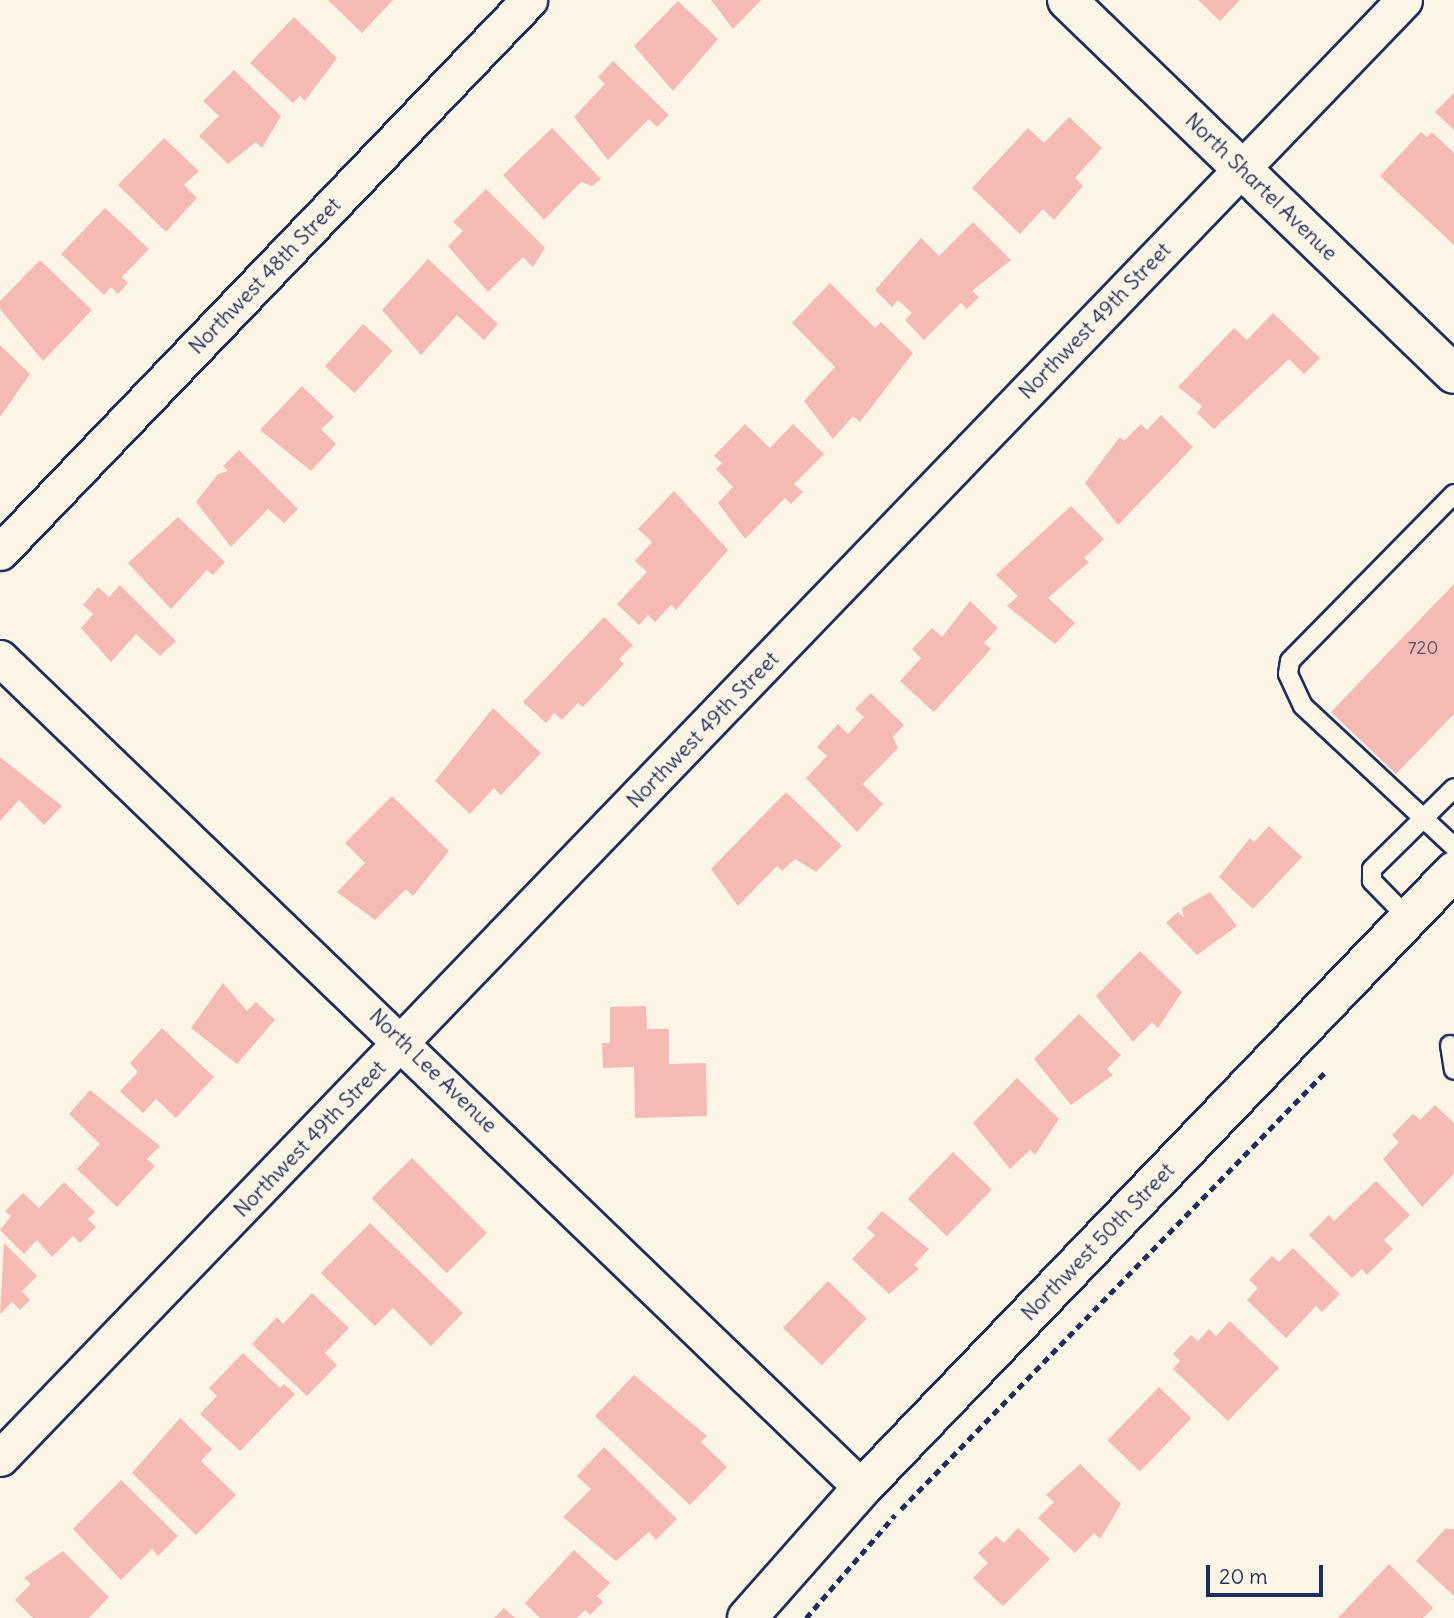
<!DOCTYPE html>
<html>
<head>
<meta charset="utf-8">
<style>
	body { margin:0 }
	#map { position:relative; width:1454px; height:1618px; overflow:hidden; background:#fcf5e5; font-family:Delius,sans-serif }
	div>[style] { position:absolute }
	[style*='--x'] { left:calc(var(--x)*1px); top:calc(var(--y)*1px); width:calc(var(--w)*1px); rotate:calc(var(--a)*1deg) }
	.building>* { inset:0; background:#f6bab4; transform-origin:0 0 }
	.path>* { height:4.5px; margin-top:-2.25px; transform-origin:0; background:repeating-linear-gradient(90deg,#1b2f5e 0 7px,transparent 0 12px) }
	.roads { filter:drop-shadow(2px 0 #1b2f5e) drop-shadow(-2px 0 #1b2f5e) drop-shadow(0 2px #1b2f5e) drop-shadow(0 -2px #1b2f5e) }
	.service>* { height:18px; margin:-9px; padding:0 9px; transform-origin:9px; border-radius:9px; background:#fcf5e5 }
	.minor>* { height:35px; margin:-17.5px; padding:0 17.5px; transform-origin:17.5px; border-radius:17.5px; background:#fcf5e5 }
	.tertiary>* { height:38px; margin:-19px; padding:0 19px; transform-origin:19px; border-radius:19px; background:#fcf5e5 }
	.secondary>* { height:38px; margin:-19px; padding:0 19px; transform-origin:19px; border-radius:19px; background:#fcf5e5 }
	span { translate:-50% -50%; white-space:nowrap; text-align:center; line-height:1.15; -webkit-text-stroke:7px #fcf5e5; paint-order:stroke }
	.number-label { font-size:18px; color:#525274 }
	.number-label span { -webkit-text-stroke-width:0 }
	.street-label { font-size:21px; color:#1b2f5e }
	.scale { position:absolute; left:1206px; top:1565px; width:117px; height:32px; box-sizing:border-box; border:4px solid #1b2f5e; border-top:0; padding-left:9px; font-size:21px; line-height:24px; white-space:nowrap; color:#1b2f5e; -webkit-text-stroke:5px #fcf5e5; paint-order:stroke }
</style>
</head>
<body>
<div id="map">
	<div class="building">
		<i style="clip-path:polygon(328px 0,393px 0,362px 33px)"></i>
		<i style="clip-path:polygon(711px 0,761px 0,733px 29px)"></i>
		<i style="clip-path:polygon(1198px 0,1240px 0,1220px 21px)"></i>
		<i style="clip-path:polygon(678px 1px,718px 39px,673px 91px,634px 46px)"></i>
		<i style="clip-path:polygon(294px 17px,337px 58px,305px 101px,300px 96px,293px 103px,250px 63px)"></i>
		<i style="clip-path:polygon(613px 61px,669px 115px,657px 127px,649px 119px,608px 160px,574px 117px,605px 84px,598px 77px)"></i>
		<i style="clip-path:polygon(234px 70px,281px 116px,262px 148px,256px 142px,228px 164px,199px 136px,219px 116px,203px 101px)"></i>
		<i style="clip-path:polygon(1454px 93px,1454px 130px,1435px 112px)"></i>
		<i style="clip-path:polygon(1069px 117px,1102px 148px,1075px 178px,1083px 186px,1054px 220px,1043px 209px,1020px 234px,972px 188px,1028px 128px,1044px 143px)"></i>
		<i style="clip-path:polygon(552px 128px,601px 179px,592px 186px,581px 182px,544px 220px,503px 175px)"></i>
		<i style="clip-path:polygon(1421px 132px,1427px 137px,1432px 132px,1454px 153px,1454px 245px,1380px 176px)"></i>
		<i style="clip-path:polygon(164px 138px,199px 171px,184px 185px,197px 198px,166px 232px,118px 185px)"></i>
		<i style="clip-path:polygon(486px 189px,545px 248px,533px 267px,523px 257px,488px 292px,448px 246px,463px 231px,453px 222px)"></i>
		<i style="clip-path:polygon(105px 208px,149px 249px,122px 277px,128px 283px,118px 294px,111px 287px,104px 295px,61px 254px)"></i>
		<i style="clip-path:polygon(973px 222px,1011px 260px,972px 291px,979px 297px,967px 309px,961px 303px,924px 340px,905px 320px,912px 313px,898px 300px,892px 307px,875px 290px,921px 238px,939px 256px)"></i>
		<i style="clip-path:polygon(428px 259px,498px 324px,484px 340px,457px 315px,421px 355px,382px 310px)"></i>
		<i style="clip-path:polygon(40px 260px,92px 310px,43px 361px,0 309px,0 301px)"></i>
		<i style="clip-path:polygon(830px 283px,875px 328px,881px 322px,913px 353px,860px 422px,853px 416px,833px 439px,804px 401px,835px 367px,792px 323px)"></i>
		<i style="clip-path:polygon(1273px 313px,1320px 358px,1304px 374px,1289px 359px,1214px 429px,1197px 413px,1202px 406px,1178px 387px,1234px 328px,1247px 340px)"></i>
		<i style="left:363px;top:324px;width:40px;height:57px;rotate:42deg"></i>
		<i style="clip-path:polygon(0 345px,30px 374px,0 417px)"></i>
		<i style="clip-path:polygon(302px 386px,334px 417px,321px 429px,336px 444px,311px 471px,260px 430px)"></i>
		<i style="clip-path:polygon(1161px 415px,1193px 447px,1118px 525px,1085px 483px,1120px 437px,1124px 441px,1141px 424px,1147px 430px)"></i>
		<i style="clip-path:polygon(745px 424px,770px 448px,793px 424px,824px 454px,794px 484px,803px 492px,791px 504px,785px 498px,745px 539px,718px 503px,733px 487px,716px 469px,722px 463px,714px 456px)"></i>
		<i style="clip-path:polygon(239px 450px,298px 509px,284px 523px,268px 509px,231px 547px,196px 502px,218px 474px,228px 471px,223px 466px)"></i>
		<i style="clip-path:polygon(674px 491px,728px 550px,676px 610px,671px 605px,655px 622px,648px 615px,639px 625px,617px 604px,647px 572px,635px 561px,652px 542px,638px 529px)"></i>
		<i style="clip-path:polygon(1071px 506px,1104px 539px,1084px 558px,1089px 562px,1048px 598px,1075px 623px,1055px 644px,1007px 606px,1018px 596px,996px 575px)"></i>
		<i style="clip-path:polygon(178px 517px,225px 562px,213px 575px,207px 570px,171px 609px,128px 563px)"></i>
		<i style="clip-path:polygon(1454px 584px,1454px 714px,1396px 774px,1331px 712px)"></i>
		<i style="clip-path:polygon(120px 585px,176px 641px,160px 656px,136px 634px,111px 662px,81px 628px,93px 614px,83px 605px,98px 587px,109px 597px)"></i>
		<i style="clip-path:polygon(970px 601px,998px 628px,984px 643px,991px 649px,934px 712px,900px 681px,921px 658px,912px 649px,932px 628px,942px 637px)"></i>
		<i style="clip-path:polygon(604px 617px,633px 645px,619px 659px,624px 664px,583px 707px,578px 703px,562px 720px,554px 713px,546px 723px,523px 702px)"></i>
		<i style="clip-path:polygon(871px 693px,904px 725px,893px 737px,898px 748px,863px 784px,883px 804px,857px 832px,806px 778px,827px 756px,817px 747px,838px 724px,848px 734px,864px 717px,855px 709px)"></i>
		<i style="clip-path:polygon(493px 708px,541px 753px,501px 795px,494px 788px,470px 814px,435px 781px)"></i>
		<i style="clip-path:polygon(0 757px,62px 806px,44px 825px,19px 800px,0 821px)"></i>
		<i style="clip-path:polygon(786px 792px,842px 846px,816px 872px,795px 859px,782px 871px,777px 866px,738px 906px,711px 869px)"></i>
		<i style="clip-path:polygon(392px 796px,449px 851px,413px 896px,406px 889px,375px 920px,337px 892px,365px 863px,345px 843px)"></i>
		<i style="clip-path:polygon(1269px 826px,1302px 857px,1253px 909px,1219px 877px,1250px 838px,1254px 842px)"></i>
		<i style="clip-path:polygon(1210px 892px,1237px 926px,1197px 955px,1166px 923px,1178px 912px,1184px 918px,1182px 908px)"></i>
		<i style="clip-path:polygon(1140px 951px,1182px 992px,1158px 1028px,1152px 1022px,1133px 1042px,1096px 996px)"></i>
		<i style="clip-path:polygon(223px 983px,247px 1011px,256px 1002px,275px 1020px,237px 1064px,191px 1028px)"></i>
		<i style="clip-path:polygon(646px 1006px,647px 1029px,669px 1029px,669px 1064px,706px 1063px,707px 1116px,635px 1118px,634px 1067px,603px 1068px,602px 1043px,610px 1043px,610px 1007px)"></i>
		<i style="clip-path:polygon(1079px 1014px,1121px 1055px,1107px 1069px,1113px 1075px,1071px 1105px,1034px 1059px)"></i>
		<i style="clip-path:polygon(162px 1028px,214px 1077px,176px 1118px,156px 1099px,143px 1113px,120px 1091px,138px 1072px,130px 1063px)"></i>
		<i style="clip-path:polygon(1017px 1078px,1059px 1119px,1035px 1155px,1030px 1150px,1010px 1169px,973px 1123px)"></i>
		<i style="clip-path:polygon(90px 1090px,160px 1146px,147px 1159px,155px 1166px,117px 1207px,77px 1169px,100px 1144px,69px 1114px)"></i>
		<i style="clip-path:polygon(1435px 1105px,1454px 1123px,1454px 1174px,1422px 1207px,1383px 1159px,1399px 1142px,1392px 1135px,1413px 1114px,1420px 1120px)"></i>
		<i style="left:953px;top:1152px;width:54px;height:65px;rotate:44deg"></i>
		<i style="left:412px;top:1158px;width:106px;height:57px;rotate:45deg"></i>
		<i style="clip-path:polygon(1376px 1181px,1410px 1215px,1384px 1240px,1393px 1249px,1367px 1275px,1362px 1269px,1352px 1278px,1309px 1235px,1329px 1215px,1334px 1221px)"></i>
		<i style="clip-path:polygon(64px 1182px,95px 1212px,88px 1219px,96px 1227px,80px 1243px,73px 1236px,52px 1257px,37px 1240px,24px 1254px,0 1230px,11px 1216px,5px 1211px,23px 1193px,39px 1208px)"></i>
		<i style="clip-path:polygon(882px 1211px,929px 1249px,914px 1265px,919px 1269px,889px 1294px,852px 1259px,875px 1235px,867px 1228px)"></i>
		<i style="clip-path:polygon(370px 1223px,463px 1313px,431px 1346px,393px 1308px,375px 1326px,321px 1273px)"></i>
		<i style="clip-path:polygon(4px 1243px,37px 1276px,22px 1291px,30px 1300px,20px 1310px,12px 1302px,0 1314px)"></i>
		<i style="clip-path:polygon(1293px 1248px,1340px 1294px,1322px 1312px,1316px 1306px,1286px 1338px,1247px 1300px,1258px 1288px,1249px 1280px,1272px 1256px,1279px 1262px)"></i>
		<i style="left:828px;top:1281px;width:54px;height:65px;rotate:44deg"></i>
		<i style="clip-path:polygon(312px 1293px,349px 1328px,325px 1353px,337px 1365px,307px 1396px,252px 1344px,277px 1317px,283px 1324px)"></i>
		<i style="clip-path:polygon(1230px 1321px,1279px 1368px,1228px 1421px,1173px 1369px,1180px 1361px,1173px 1354px,1191px 1335px,1198px 1341px,1209px 1329px,1216px 1336px)"></i>
		<i style="clip-path:polygon(243px 1353px,280px 1388px,284px 1384px,295px 1394px,240px 1451px,200px 1414px,217px 1396px,209px 1388px)"></i>
		<i style="clip-path:polygon(634px 1375px,707px 1436px,701px 1442px,727px 1467px,690px 1505px,595px 1416px)"></i>
		<i style="left:1159px;top:1387px;width:45px;height:74px;rotate:44deg"></i>
		<i style="clip-path:polygon(180px 1418px,212px 1449px,201px 1461px,236px 1495px,196px 1535px,132px 1473px)"></i>
		<i style="clip-path:polygon(604px 1447px,677px 1519px,656px 1540px,649px 1532px,616px 1561px,563px 1517px,591px 1489px,577px 1476px)"></i>
		<i style="clip-path:polygon(1080px 1464px,1121px 1504px,1100px 1539px,1094px 1533px,1075px 1553px,1038px 1518px,1054px 1502px,1046px 1495px)"></i>
		<i style="clip-path:polygon(121px 1480px,178px 1536px,158px 1556px,152px 1549px,121px 1580px,73px 1529px)"></i>
		<i style="clip-path:polygon(1018px 1528px,1050px 1559px,1003px 1606px,973px 1578px,988px 1563px,978px 1553px,996px 1536px,1004px 1543px)"></i>
		<i style="clip-path:polygon(1445px 1529px,1454px 1529px,1454px 1596px,1416px 1561px)"></i>
		<i style="clip-path:polygon(574px 1550px,610px 1583px,597px 1596px,603px 1602px,590px 1615px,585px 1610px,577px 1618px,540px 1618px,525px 1603px)"></i>
		<i style="clip-path:polygon(63px 1551px,109px 1597px,89px 1618px,33px 1618px,15px 1600px,31px 1584px,24px 1578px)"></i>
		<i style="clip-path:polygon(1389px 1564px,1433px 1608px,1423px 1618px,1338px 1618px)"></i>
		<i style="clip-path:polygon(504px 1608px,515px 1618px,494px 1618px)"></i>
	</div>
	<div class="path">
		<i style="--x:901;--y:1509;--w:610;--a:-45.86"></i>
		<i style="--x:806;--y:1618;--w:136;--a:-49.2"></i>
	</div>
	<div class="roads">
		<div class="service">
			<i style="--x:1454;--y:494;--w:234;--a:134.5"></i>
			<i style="--x:1290;--y:661;--w:13;--a:99"></i>
			<i style="--x:1288;--y:674;--w:35;--a:65"></i>
			<i style="--x:1303;--y:706;--w:207;--a:43"></i>
			<i style="--x:1408;--y:918;--w:52;--a:-134.2"></i>
			<i style="--x:1372;--y:881;--w:12;--a:-90"></i>
			<i style="--x:1372;--y:869;--w:115;--a:-44.6"></i>
			<i style="--x:1450;--y:1045;--w:25;--a:81"></i>
		</div>
		<div class="minor">
			<i style="--x:0;--y:552;--w:765;--a:-46.22"></i>
			<i style="--x:0;--y:658;--w:1197;--a:43.92"></i>
			<i style="--x:0;--y:1458;--w:2024;--a:-46.08"></i>
		</div>
		<div class="tertiary">
			<i style="--x:1067;--y:0;--w:538;--a:44.02"></i>
		</div>
		<div class="secondary">
			<i style="--x:747;--y:1618;--w:174;--a:-48.5"></i>
			<i style="--x:862;--y:1488;--w:855;--a:-46.18"></i>
		</div>
	</div>
	<div class="number-label">
		<span style="left:1423px;top:648px">720</span>
	</div>
	<div class="street-label">
		<span style="left:1261px;top:187px;rotate:44deg">North Shartel Avenue</span>
		<span style="left:265px;top:276px;rotate:-46deg">Northwest 48th Street</span>
		<span style="left:1095px;top:321px;rotate:-46deg">Northwest 49th Street</span>
		<span style="left:703px;top:730px;rotate:-46deg">Northwest 49th Street</span>
		<span style="left:433px;top:1071px;rotate:44deg">North Lee Avenue</span>
		<span style="left:310px;top:1139px;rotate:-46deg">Northwest 49th Street</span>
		<span style="left:1098px;top:1242px;rotate:-46deg">Northwest 50th Street</span>
	</div>
	<div class="scale">20 m</div>
</div>
</body>
</html>
